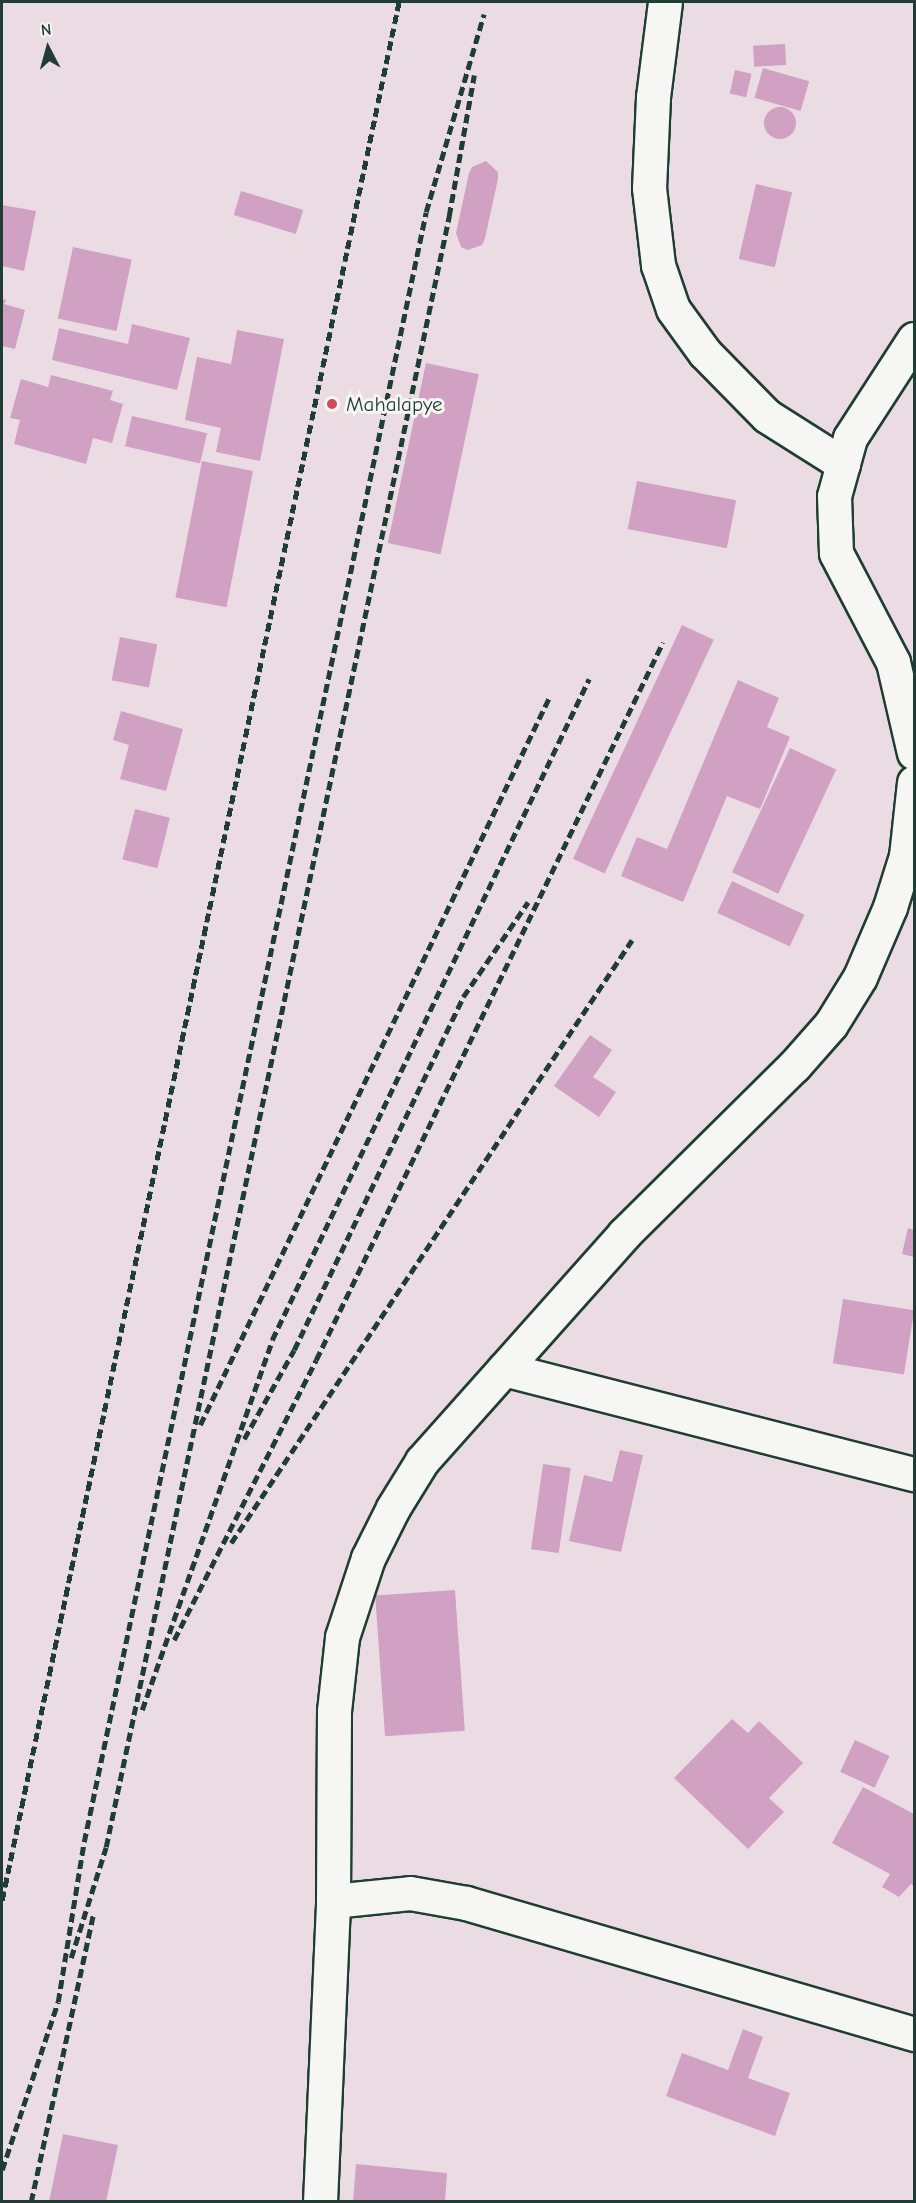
<!DOCTYPE html>
<html>
<head>
<meta charset="utf-8">
<style>
	body { margin:0 }
	#map { position:relative; width:916px; height:2203px; overflow:hidden; background:#ebdce4; font-family:"Comic Neue",sans-serif }
	div>[style] { position:absolute }
	[style*='--x'] { left:calc(var(--x)*1px); top:calc(var(--y)*1px); width:calc(var(--w)*1px); rotate:calc(var(--a)*1deg) }
	.building>* { inset:0; background:#d0a1c2; transform-origin:0 0 }
	.round { border-radius:50% }
	.roads { filter:drop-shadow(2px 0 #1f3d34) drop-shadow(-2px 0 #1f3d34) drop-shadow(0 2px #1f3d34) drop-shadow(0 -2px #1f3d34) }
	.street>* { height:33px; margin:-16.5px; padding:0 16.5px; transform-origin:16.5px; border-radius:16.5px; background:#f6f6f2 }
	.rail>* { height:4.5px; margin-top:-2.25px; transform-origin:0; background:repeating-linear-gradient(90deg,#1f3d34 0 9px,transparent 0 13.5px) }
	.dots>* { width:16px; height:16px; translate:-50% -50%; box-sizing:border-box; border:3px solid #f6f6f2; border-radius:50% }
	span { translate:-50% -50%; white-space:nowrap; text-align:center; line-height:1.15; -webkit-text-stroke:6px #f6f6f2; paint-order:stroke }
	.poi-label { font-size:21px; color:#1f3d34 }
	.left { translate:0 -50%; text-align:left }
	.frame { position:absolute; inset:0; border:3px solid #1f3d34; pointer-events:none }
	.north { position:absolute; left:18px; top:18px; width:60px; height:60px; -webkit-text-stroke:4px #f6f6f2; paint-order:stroke; rotate:354deg; font-size:16px; font-weight:700; line-height:24px; text-align:center; color:#1f3d34 }
	.north::after { content:''; display:block; margin:auto; width:21px; height:27px; background:#1f3d34; clip-path:polygon(50% 0,100% 100%,50% 72%,0 100%) }
</style>
</head>
<body>
<div id="map">
	<div class="building">
		<i style="left:785px;top:44px;width:21px;height:32px;rotate:87deg"></i>
		<i style="left:763px;top:68px;width:48px;height:31px;rotate:16deg"></i>
		<i style="left:735px;top:70px;width:17px;height:24px;rotate:13deg"></i>
		<i class="round" style="left:764px;top:107px;width:32px;height:32px"></i>
		<i style="clip-path:polygon(486px 161px,498px 172px,498px 179px,485px 238px,482px 245px,468px 250px,461px 247px,456px 233px,469px 173px,472px 167px)"></i>
		<i style="left:756px;top:184px;width:37px;height:77px;rotate:13deg"></i>
		<i style="left:241px;top:191px;width:65px;height:25px;rotate:17deg"></i>
		<i style="clip-path:polygon(2px 205px,36px 211px,24px 271px,2px 266px)"></i>
		<i style="left:73px;top:247px;width:60px;height:73px;rotate:12deg"></i>
		<i style="clip-path:polygon(2px 299px,6px 300px,4px 304px,25px 310px,15px 349px,2px 346px)"></i>
		<i style="clip-path:polygon(132px 324px,190px 338px,177px 390px,52px 360px,59px 328px,128px 344px)"></i>
		<i style="clip-path:polygon(237px 330px,284px 339px,260px 461px,216px 452px,221px 428px,185px 420px,197px 357px,231px 364px)"></i>
		<i style="left:426px;top:363px;width:54px;height:184px;rotate:12deg"></i>
		<i style="clip-path:polygon(51px 375px,113px 391px,110px 400px,123px 404px,112px 443px,93px 438px,86px 464px,14px 444px,20px 420px,10px 418px,21px 379px,48px 387px)"></i>
		<i style="left:132px;top:416px;width:77px;height:31px;rotate:13deg"></i>
		<i style="left:202px;top:461px;width:52px;height:139px;rotate:11deg"></i>
		<i style="left:637px;top:481px;width:101px;height:49px;rotate:11deg"></i>
		<i style="left:682px;top:625px;width:35px;height:258px;rotate:25deg"></i>
		<i style="left:120px;top:637px;width:38px;height:44px;rotate:11deg"></i>
		<i style="clip-path:polygon(738px 680px,779px 698px,767px 727px,790px 737px,760px 809px,727px 796px,683px 902px,621px 876px,637px 837px,667px 849px)"></i>
		<i style="clip-path:polygon(121px 711px,183px 729px,166px 791px,120px 779px,129px 745px,113px 740px)"></i>
		<i style="left:790px;top:748px;width:51px;height:137px;rotate:25deg"></i>
		<i style="left:135px;top:809px;width:36px;height:52px;rotate:14deg"></i>
		<i style="left:732px;top:881px;width:80px;height:35px;rotate:25deg"></i>
		<i style="clip-path:polygon(590px 1035px,612px 1050px,593px 1077px,616px 1092px,599px 1117px,554px 1086px)"></i>
		<i style="clip-path:polygon(908px 1228px,914px 1230px,914px 1257px,902px 1254px)"></i>
		<i style="left:843px;top:1299px;width:72px;height:65px;rotate:9deg"></i>
		<i style="clip-path:polygon(620px 1450px,643px 1455px,621px 1552px,569px 1541px,584px 1475px,612px 1482px)"></i>
		<i style="left:543px;top:1464px;width:28px;height:86px;rotate:8deg"></i>
		<i style="left:455px;top:1590px;width:141px;height:80px;rotate:86deg"></i>
		<i style="clip-path:polygon(732px 1719px,748px 1733px,759px 1721px,803px 1763px,769px 1798px,784px 1812px,748px 1849px,674px 1778px)"></i>
		<i style="left:855px;top:1740px;width:38px;height:35px;rotate:25deg"></i>
		<i style="clip-path:polygon(863px 1787px,914px 1814px,914px 1886px,911px 1884px,899px 1897px,882px 1887px,890px 1874px,832px 1843px)"></i>
		<i style="clip-path:polygon(743px 2029px,763px 2037px,748px 2078px,790px 2093px,775px 2136px,666px 2096px,682px 2053px,728px 2070px)"></i>
		<i style="clip-path:polygon(63px 2134px,118px 2145px,106px 2202px,49px 2202px)"></i>
		<i style="clip-path:polygon(356px 2164px,447px 2173px,445px 2202px,353px 2202px)"></i>
	</div>
	<div class="roads">
		<div class="street">
			<i style="--x:665;--y:2;--w:96;--a:97.2"></i>
			<i style="--x:653;--y:97;--w:91;--a:92.5"></i>
			<i style="--x:649;--y:188;--w:78;--a:83.3"></i>
			<i style="--x:658;--y:265;--w:46;--a:71.2"></i>
			<i style="--x:673;--y:309;--w:54;--a:54"></i>
			<i style="--x:705;--y:353;--w:88;--a:45.5"></i>
			<i style="--x:767;--y:416;--w:90;--a:32.3"></i>
			<i style="--x:914;--y:339;--w:118;--a:122.9"></i>
			<i style="--x:850;--y:438;--w:60;--a:105.4"></i>
			<i style="--x:834;--y:496;--w:57;--a:88"></i>
			<i style="--x:836;--y:553;--w:123;--a:62.4"></i>
			<i style="--x:893;--y:662;--w:93;--a:77"></i>
			<i style="--x:504;--y:1369;--w:423;--a:14.4"></i>
			<i style="--x:333;--y:1901;--w:190;--a:-89.7"></i>
			<i style="--x:334;--y:1711;--w:74;--a:-83.8"></i>
			<i style="--x:342;--y:1637;--w:83;--a:-71.8"></i>
			<i style="--x:368;--y:1558;--w:56;--a:-63.4"></i>
			<i style="--x:393;--y:1508;--w:55;--a:-58.3"></i>
			<i style="--x:422;--y:1461;--w:304;--a:-48.3"></i>
			<i style="--x:624;--y:1234;--w:239;--a:-44.7"></i>
			<i style="--x:794;--y:1066;--w:56;--a:-48.6"></i>
			<i style="--x:831;--y:1024;--w:55;--a:-58.3"></i>
			<i style="--x:860;--y:977;--w:76;--a:-66.8"></i>
			<i style="--x:890;--y:907;--w:53;--a:-72.6"></i>
			<i style="--x:906;--y:856;--w:74;--a:-83.8"></i>
			<i style="--x:320;--y:2202;--w:301;--a:-87.5"></i>
			<i style="--x:333;--y:1901;--w:77;--a:-5.9"></i>
			<i style="--x:410;--y:1893;--w:57;--a:10.1"></i>
			<i style="--x:466;--y:1903;--w:467;--a:16.3"></i>
		</div>
	</div>
	<div class="rail">
		<i style="--x:200;--y:1425;--w:806;--a:-64.36"></i>
		<i style="--x:244;--y:1439;--w:102;--a:-60.7"></i>
		<i style="--x:294;--y:1350;--w:391;--a:-64.4"></i>
		<i style="--x:463;--y:997;--w:115;--a:-55.6"></i>
		<i style="--x:231;--y:1543;--w:724;--a:-56.38"></i>
		<i style="--x:174;--y:1640;--w:314;--a:-63.1"></i>
		<i style="--x:316;--y:1360;--w:797;--a:-64.21"></i>
		<i style="--x:142;--y:1710;--w:392;--a:-70.6"></i>
		<i style="--x:272;--y:1340;--w:733;--a:-64.38"></i>
		<i style="--x:2;--y:1900;--w:1939;--a:-78.19"></i>
		<i style="--x:71;--y:1958;--w:116;--a:-72.5"></i>
		<i style="--x:106;--y:1847;--w:1667;--a:-78.12"></i>
		<i style="--x:449;--y:216;--w:143;--a:-79.9"></i>
		<i style="--x:2;--y:2170;--w:177;--a:-71.6"></i>
		<i style="--x:58;--y:2002;--w:162;--a:-80.8"></i>
		<i style="--x:84;--y:1842;--w:1665;--a:-78.15"></i>
		<i style="--x:426;--y:212;--w:206;--a:-73.7"></i>
		<i style="--x:31;--y:2202;--w:294;--a:-77.8"></i>
	</div>
	<div class="dots">
		<i style="left:332px;top:404px;background:#d1495b"></i>
	</div>
	<div class="poi-label">
		<span class="left" style="left:346px;top:404px">Mahalapye</span>
	</div>
	<div class="frame"></div>
	<div class="north">N</div>
</div>
</body>
</html>
